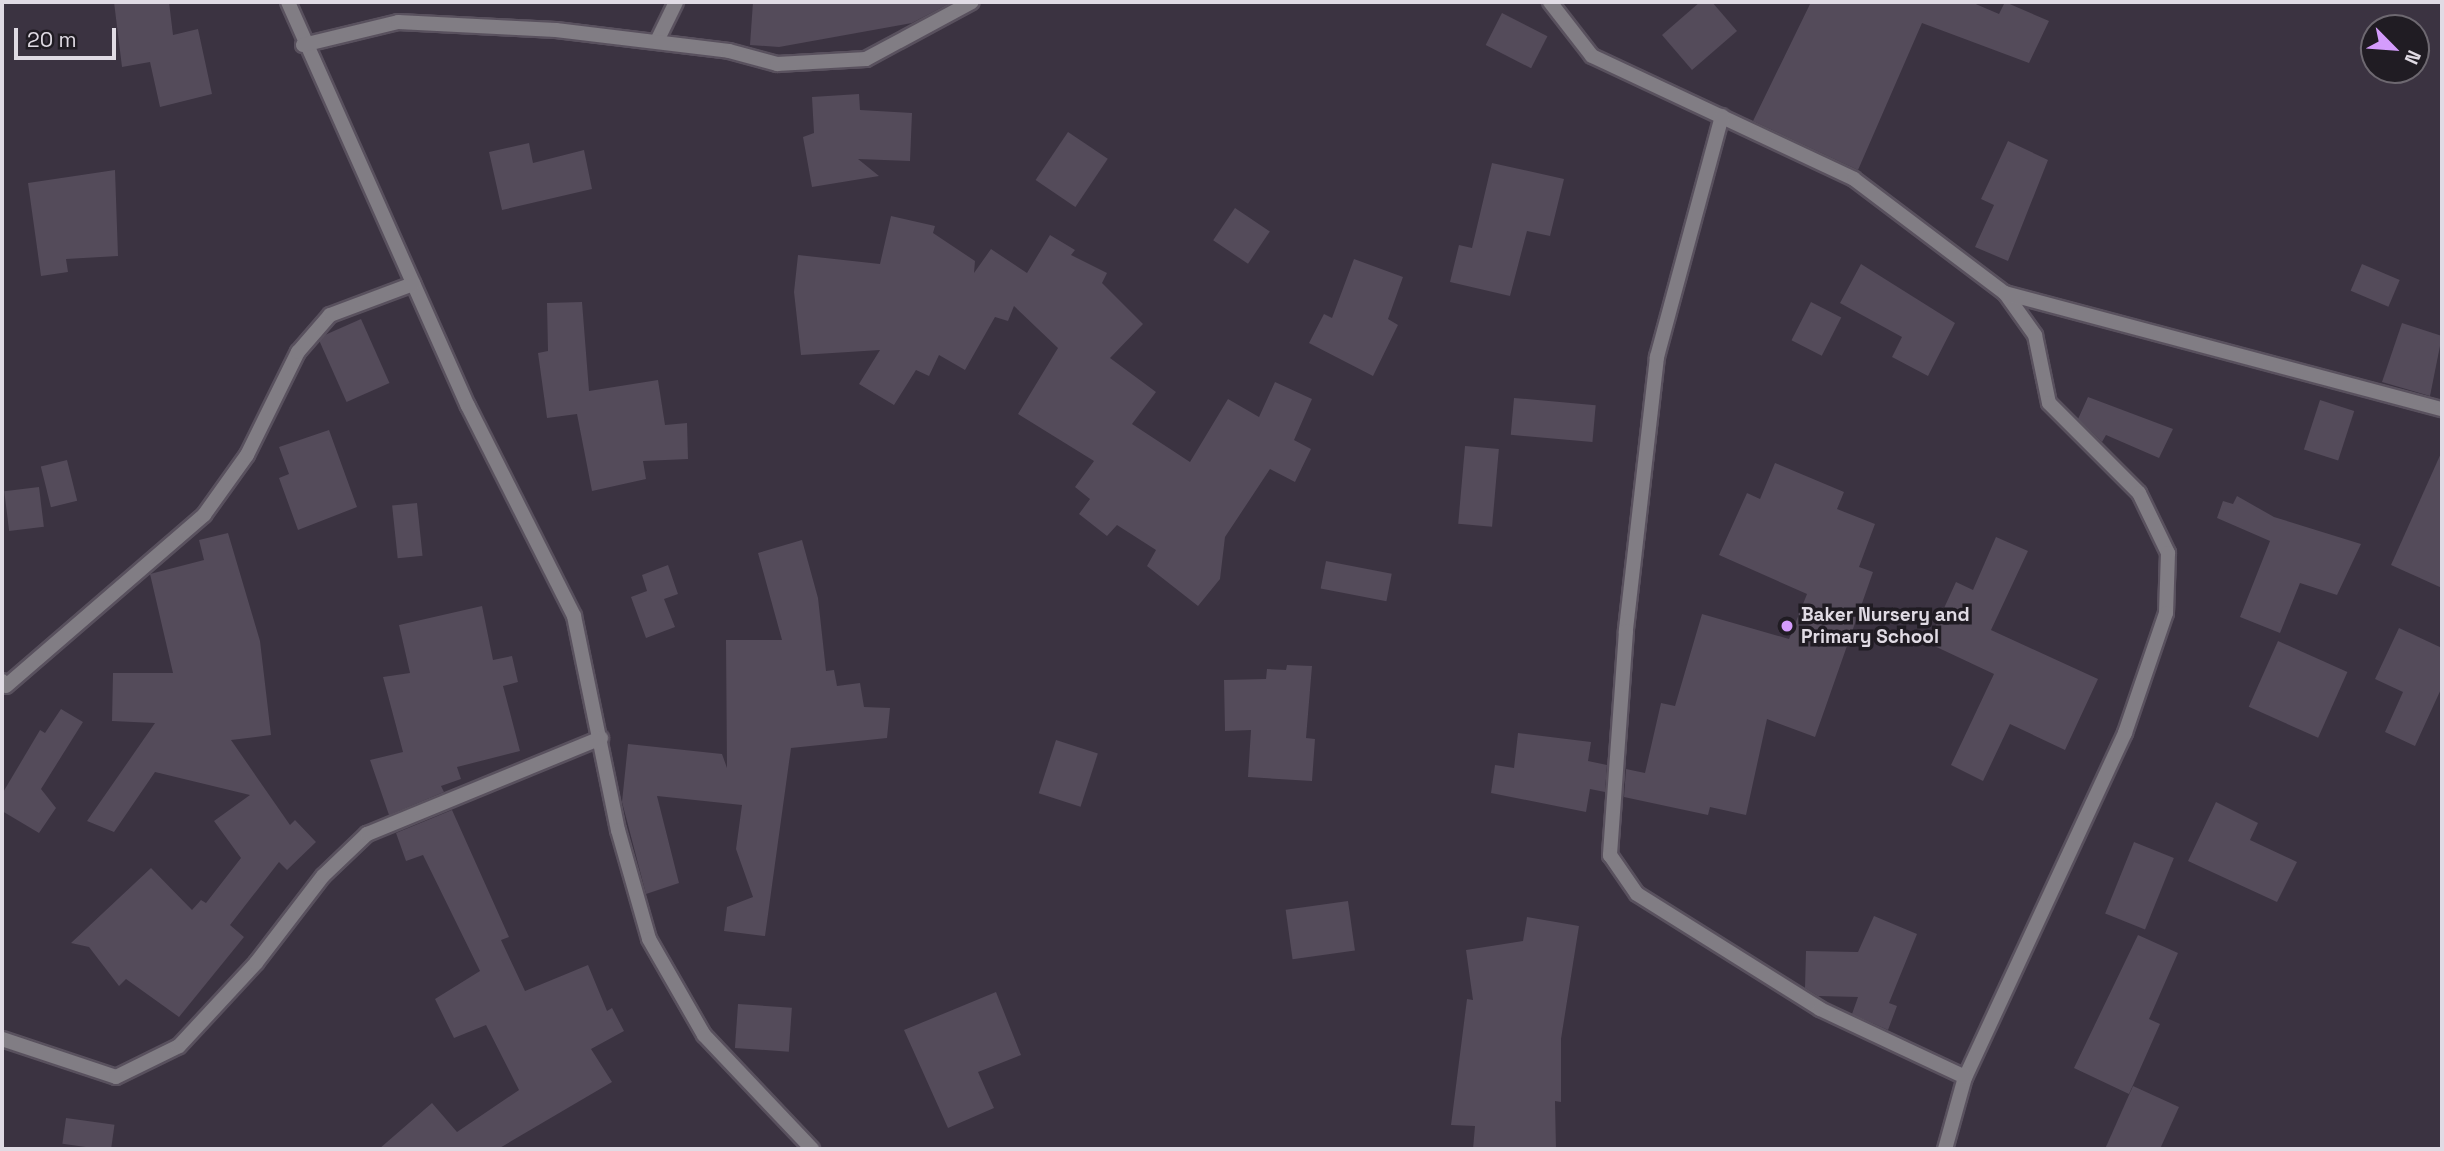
<!DOCTYPE html>
<html>
<head>
<meta charset="utf-8">
<style>
	body { margin:0 }
	#map { position:relative; width:2444px; height:1151px; overflow:hidden; background:#3b3341; font-family:"Space Grotesk",sans-serif }
	div>[style] { position:absolute }
	[style*='--x'] { left:calc(var(--x)*1px); top:calc(var(--y)*1px); width:calc(var(--w)*1px); rotate:calc(var(--a)*1deg) }
	.building>* { inset:0; background:#544b5a; transform-origin:0 0 }
	.roads { filter:drop-shadow(2px 0 #59515e) drop-shadow(-2px 0 #59515e) drop-shadow(0 2px #59515e) drop-shadow(0 -2px #59515e) }
	.minor>* { height:14px; margin:-7px; padding:0 7px; transform-origin:7px; border-radius:7px; background:#817d84 }
	.dots>* { width:19px; height:19px; translate:-50% -50%; box-sizing:border-box; border:4px solid #201c23; border-radius:50% }
	span { translate:-50% -50%; white-space:nowrap; text-align:center; line-height:1.15; -webkit-text-stroke:7px #201c23; paint-order:stroke }
	.poi-label { font-size:19px; color:#e0dbe4; font-weight:700 }
	.left { translate:0 -50%; text-align:left }
	.frame { position:absolute; inset:0; border:4px solid #e0dbe4; pointer-events:none }
	.north { position:absolute; left:2360px; top:14px; width:70px; height:70px; box-sizing:border-box; background:#201c23; border:2px solid #6d6870; border-radius:50%; rotate:115deg; font-size:19px; font-weight:700; line-height:28px; text-align:center; color:#e0dbe4 }
	.north::after { content:''; display:block; margin:auto; width:24px; height:32px; background:#d49cfc; clip-path:polygon(50% 0,100% 100%,50% 72%,0 100%) }
	.scale { position:absolute; left:14px; top:28px; width:102px; height:32px; box-sizing:border-box; border:4px solid #e0dbe4; border-top:0; padding-left:9px; font-size:21px; line-height:24px; white-space:nowrap; color:#e0dbe4; -webkit-text-stroke:5px #201c23; paint-order:stroke }
</style>
</head>
<body>
<div id="map">
	<div class="building">
		<i style="clip-path:polygon(114px 2px,169px 2px,173px 35px,198px 29px,212px 94px,160px 107px,150px 62px,122px 67px)"></i>
		<i style="clip-path:polygon(753px 2px,952px 2px,912px 23px,779px 47px,750px 45px)"></i>
		<i style="clip-path:polygon(1700px 2px,1712px 2px,1737px 31px,1692px 70px,1662px 35px)"></i>
		<i style="clip-path:polygon(1811px 2px,1971px 2px,1999px 14px,2005px 2px,2049px 21px,2029px 63px,1922px 23px,1858px 170px,1753px 121px)"></i>
		<i style="left:1502px;top:13px;width:51px;height:36px;rotate:27deg"></i>
		<i style="clip-path:polygon(859px 94px,860px 110px,912px 113px,910px 161px,858px 159px,879px 176px,812px 187px,803px 137px,814px 133px,812px 97px)"></i>
		<i style="left:1068px;top:132px;width:48px;height:58px;rotate:34deg"></i>
		<i style="clip-path:polygon(2008px 141px,2048px 160px,2008px 261px,1975px 247px,1994px 205px,1981px 199px)"></i>
		<i style="clip-path:polygon(529px 143px,533px 163px,584px 150px,592px 189px,502px 210px,489px 152px)"></i>
		<i style="clip-path:polygon(1492px 163px,1564px 179px,1550px 236px,1527px 231px,1510px 296px,1450px 282px,1459px 245px,1472px 248px)"></i>
		<i style="clip-path:polygon(115px 170px,118px 256px,66px 259px,68px 272px,41px 276px,28px 183px)"></i>
		<i style="left:1235px;top:208px;width:42px;height:39px;rotate:34deg"></i>
		<i style="clip-path:polygon(891px 216px,935px 226px,933px 233px,975px 261px,974px 273px,991px 249px,1027px 273px,1050px 235px,1075px 250px,1071px 255px,1107px 273px,1102px 283px,1143px 324px,1110px 358px,1156px 392px,1132px 424px,1190px 462px,1228px 399px,1259px 417px,1275px 382px,1312px 399px,1294px 440px,1311px 449px,1295px 482px,1270px 469px,1225px 537px,1220px 579px,1198px 606px,1147px 566px,1156px 550px,1117px 525px,1107px 536px,1079px 514px,1090px 499px,1075px 487px,1094px 461px,1018px 414px,1058px 348px,1014px 306px,1008px 321px,995px 317px,965px 370px,939px 355px,929px 376px,916px 370px,894px 405px,859px 384px,880px 350px,801px 355px,794px 292px,798px 255px,880px 264px)"></i>
		<i style="clip-path:polygon(1354px 259px,1403px 277px,1388px 319px,1398px 325px,1373px 376px,1309px 343px,1324px 314px,1332px 318px)"></i>
		<i style="clip-path:polygon(1861px 264px,1955px 323px,1928px 376px,1892px 357px,1902px 337px,1840px 303px)"></i>
		<i style="left:2362px;top:264px;width:41px;height:29px;rotate:23deg"></i>
		<i style="clip-path:polygon(582px 302px,589px 391px,658px 380px,665px 425px,687px 423px,688px 459px,643px 461px,646px 479px,592px 491px,577px 414px,547px 418px,538px 353px,548px 351px,547px 303px)"></i>
		<i style="left:1811px;top:302px;width:34px;height:43px;rotate:27deg"></i>
		<i style="left:361px;top:319px;width:70px;height:47px;rotate:66deg"></i>
		<i style="clip-path:polygon(2402px 323px,2442px 336px,2430px 396px,2382px 382px)"></i>
		<i style="clip-path:polygon(2088px 397px,2173px 429px,2159px 458px,2106px 435px,2102px 442px,2078px 419px)"></i>
		<i style="left:1514px;top:398px;width:82px;height:37px;rotate:5deg"></i>
		<i style="left:2320px;top:400px;width:36px;height:52px;rotate:18deg"></i>
		<i style="clip-path:polygon(329px 430px,357px 507px,298px 530px,279px 478px,289px 474px,279px 447px)"></i>
		<i style="left:1465px;top:446px;width:34px;height:78px;rotate:5deg"></i>
		<i style="clip-path:polygon(2442px 451px,2442px 588px,2391px 565px)"></i>
		<i style="left:67px;top:460px;width:42px;height:27px;rotate:76deg"></i>
		<i style="clip-path:polygon(1775px 463px,1844px 492px,1837px 509px,1875px 524px,1859px 567px,1873px 572px,1815px 737px,1767px 719px,1746px 815px,1710px 807px,1708px 815px,1624px 797px,1626px 769px,1645px 773px,1661px 703px,1675px 706px,1702px 614px,1789px 639px,1807px 594px,1719px 555px,1747px 493px,1760px 499px)"></i>
		<i style="left:39px;top:487px;width:40px;height:35px;rotate:83deg"></i>
		<i style="clip-path:polygon(2237px 496px,2274px 517px,2361px 544px,2337px 595px,2300px 583px,2280px 633px,2240px 617px,2270px 541px,2217px 518px,2223px 501px,2233px 504px)"></i>
		<i style="left:417px;top:503px;width:53px;height:25px;rotate:84deg"></i>
		<i style="clip-path:polygon(228px 533px,260px 641px,271px 735px,231px 740px,290px 825px,295px 820px,316px 842px,287px 870px,279px 862px,230px 925px,244px 937px,179px 1017px,126px 979px,119px 986px,89px 947px,71px 943px,151px 868px,192px 910px,201px 900px,206px 903px,241px 858px,214px 821px,250px 795px,155px 772px,114px 832px,87px 821px,155px 723px,112px 721px,113px 673px,173px 673px,150px 574px,204px 560px,199px 540px)"></i>
		<i style="clip-path:polygon(1996px 537px,2028px 551px,1991px 630px,2098px 679px,2065px 750px,2010px 724px,1983px 781px,1951px 765px,1994px 674px,1928px 643px,1956px 582px,1973px 590px)"></i>
		<i style="clip-path:polygon(802px 540px,818px 598px,826px 671px,834px 670px,837px 686px,860px 683px,864px 707px,890px 708px,887px 738px,791px 748px,765px 936px,724px 931px,727px 907px,753px 897px,736px 849px,742px 805px,657px 796px,679px 883px,646px 894px,622px 802px,628px 744px,722px 754px,727px 768px,726px 640px,782px 640px,758px 553px)"></i>
		<i style="left:1326px;top:561px;width:67px;height:28px;rotate:11deg"></i>
		<i style="clip-path:polygon(668px 565px,678px 594px,664px 599px,675px 627px,646px 638px,631px 597px,647px 591px,642px 575px)"></i>
		<i style="clip-path:polygon(482px 606px,493px 660px,512px 656px,518px 682px,503px 686px,520px 751px,457px 767px,461px 779px,441px 786px,444px 792px,389px 815px,370px 760px,403px 752px,383px 677px,410px 673px,399px 625px)"></i>
		<i style="clip-path:polygon(2399px 628px,2442px 648px,2442px 687px,2415px 746px,2385px 732px,2403px 692px,2375px 679px)"></i>
		<i style="left:2278px;top:641px;width:76px;height:72px;rotate:24deg"></i>
		<i style="clip-path:polygon(1287px 665px,1312px 666px,1306px 738px,1315px 739px,1312px 781px,1248px 777px,1251px 730px,1225px 731px,1224px 680px,1266px 679px,1267px 669px,1286px 670px)"></i>
		<i style="clip-path:polygon(61px 709px,83px 722px,41px 789px,56px 808px,39px 833px,2px 811px,2px 794px,40px 730px,45px 733px)"></i>
		<i style="clip-path:polygon(1518px 733px,1591px 742px,1588px 761px,1607px 765px,1605px 792px,1590px 789px,1586px 812px,1491px 793px,1495px 765px,1514px 768px)"></i>
		<i style="left:1056px;top:740px;width:44px;height:56px;rotate:18deg"></i>
		<i style="clip-path:polygon(2216px 802px,2258px 823px,2250px 840px,2297px 862px,2277px 902px,2188px 861px)"></i>
		<i style="clip-path:polygon(452px 810px,509px 937px,501px 940px,525px 991px,588px 965px,607px 1011px,612px 1008px,624px 1031px,591px 1049px,612px 1082px,498px 1149px,379px 1149px,432px 1103px,457px 1132px,519px 1090px,486px 1025px,454px 1038px,435px 999px,480px 971px,423px 855px,406px 861px,396px 833px)"></i>
		<i style="left:2134px;top:842px;width:43px;height:77px;rotate:22deg"></i>
		<i style="left:1348px;top:901px;width:50px;height:63px;rotate:82deg"></i>
		<i style="clip-path:polygon(1874px 916px,1917px 934px,1889px 1003px,1897px 1006px,1888px 1030px,1852px 1014px,1858px 997px,1818px 996px,1805px 988px,1806px 951px,1858px 952px)"></i>
		<i style="clip-path:polygon(1527px 917px,1579px 926px,1561px 1039px,1561px 1102px,1555px 1101px,1556px 1149px,1473px 1149px,1475px 1126px,1451px 1125px,1467px 999px,1473px 1000px,1466px 950px,1523px 941px)"></i>
		<i style="clip-path:polygon(2138px 935px,2178px 953px,2149px 1019px,2160px 1024px,2129px 1094px,2074px 1068px)"></i>
		<i style="clip-path:polygon(996px 992px,1021px 1055px,978px 1072px,994px 1108px,948px 1128px,904px 1030px)"></i>
		<i style="left:738px;top:1004px;width:54px;height:44px;rotate:4deg"></i>
		<i style="clip-path:polygon(2133px 1086px,2179px 1107px,2160px 1149px,2105px 1149px)"></i>
		<i style="left:66px;top:1118px;width:49px;height:26px;rotate:8deg"></i>
	</div>
	<div class="roads">
		<div class="minor">
			<i style="--x:288;--y:2;--w:442;--a:66"></i>
			<i style="--x:468;--y:406;--w:235;--a:63.2"></i>
			<i style="--x:574;--y:616;--w:218;--a:78.4"></i>
			<i style="--x:618;--y:830;--w:113;--a:74.1"></i>
			<i style="--x:649;--y:939;--w:111;--a:60.2"></i>
			<i style="--x:704;--y:1035;--w:157;--a:46.5"></i>
			<i style="--x:1550;--y:2;--w:68;--a:52.1"></i>
			<i style="--x:1592;--y:56;--w:289;--a:25.1"></i>
			<i style="--x:1854;--y:179;--w:189;--a:37.1"></i>
			<i style="--x:2005;--y:293;--w:52;--a:54.5"></i>
			<i style="--x:2035;--y:335;--w:69;--a:78.4"></i>
			<i style="--x:2049;--y:403;--w:127;--a:45"></i>
			<i style="--x:2139;--y:493;--w:67;--a:64.2"></i>
			<i style="--x:2168;--y:553;--w:60;--a:91.9"></i>
			<i style="--x:2166;--y:613;--w:127;--a:108.9"></i>
			<i style="--x:2125;--y:733;--w:379;--a:114.9"></i>
			<i style="--x:1965;--y:1077;--w:75;--a:105.5"></i>
			<i style="--x:657;--y:41;--w:43;--a:-64"></i>
			<i style="--x:303;--y:45;--w:98;--a:-13.6"></i>
			<i style="--x:398;--y:22;--w:158;--a:2.9"></i>
			<i style="--x:556;--y:30;--w:174;--a:6.9"></i>
			<i style="--x:729;--y:51;--w:50;--a:15.2"></i>
			<i style="--x:777;--y:64;--w:89;--a:-3.2"></i>
			<i style="--x:866;--y:59;--w:120;--a:-28.3"></i>
			<i style="--x:1722;--y:116;--w:250;--a:105.1"></i>
			<i style="--x:1657;--y:357;--w:276;--a:96.5"></i>
			<i style="--x:1626;--y:631;--w:225;--a:94.1"></i>
			<i style="--x:1610;--y:855;--w:47;--a:55.3"></i>
			<i style="--x:1637;--y:894;--w:216;--a:32.1"></i>
			<i style="--x:1820;--y:1009;--w:160;--a:25.1"></i>
			<i style="--x:2005;--y:293;--w:452;--a:14.9"></i>
			<i style="--x:2;--y:681;--w:6;--a:51"></i>
			<i style="--x:6;--y:686;--w:262;--a:-40.8"></i>
			<i style="--x:204;--y:515;--w:74;--a:-54.4"></i>
			<i style="--x:247;--y:455;--w:115;--a:-63.7"></i>
			<i style="--x:298;--y:352;--w:49;--a:-49.1"></i>
			<i style="--x:330;--y:315;--w:89;--a:-20.5"></i>
			<i style="--x:2;--y:1039;--w:120;--a:18.4"></i>
			<i style="--x:116;--y:1077;--w:70;--a:-26.2"></i>
			<i style="--x:179;--y:1046;--w:113;--a:-47.1"></i>
			<i style="--x:256;--y:963;--w:110;--a:-52.4"></i>
			<i style="--x:323;--y:876;--w:61;--a:-43.7"></i>
			<i style="--x:367;--y:834;--w:253;--a:-22.3"></i>
		</div>
	</div>
	<div class="dots">
		<i style="left:1787px;top:626px;background:#d49cfc"></i>
	</div>
	<div class="poi-label">
		<span class="left" style="left:1801px;top:626px">Baker Nursery and<br>Primary School</span>
	</div>
	<div class="frame"></div>
	<div class="north">N</div>
	<div class="scale">20 m</div>
</div>
</body>
</html>
